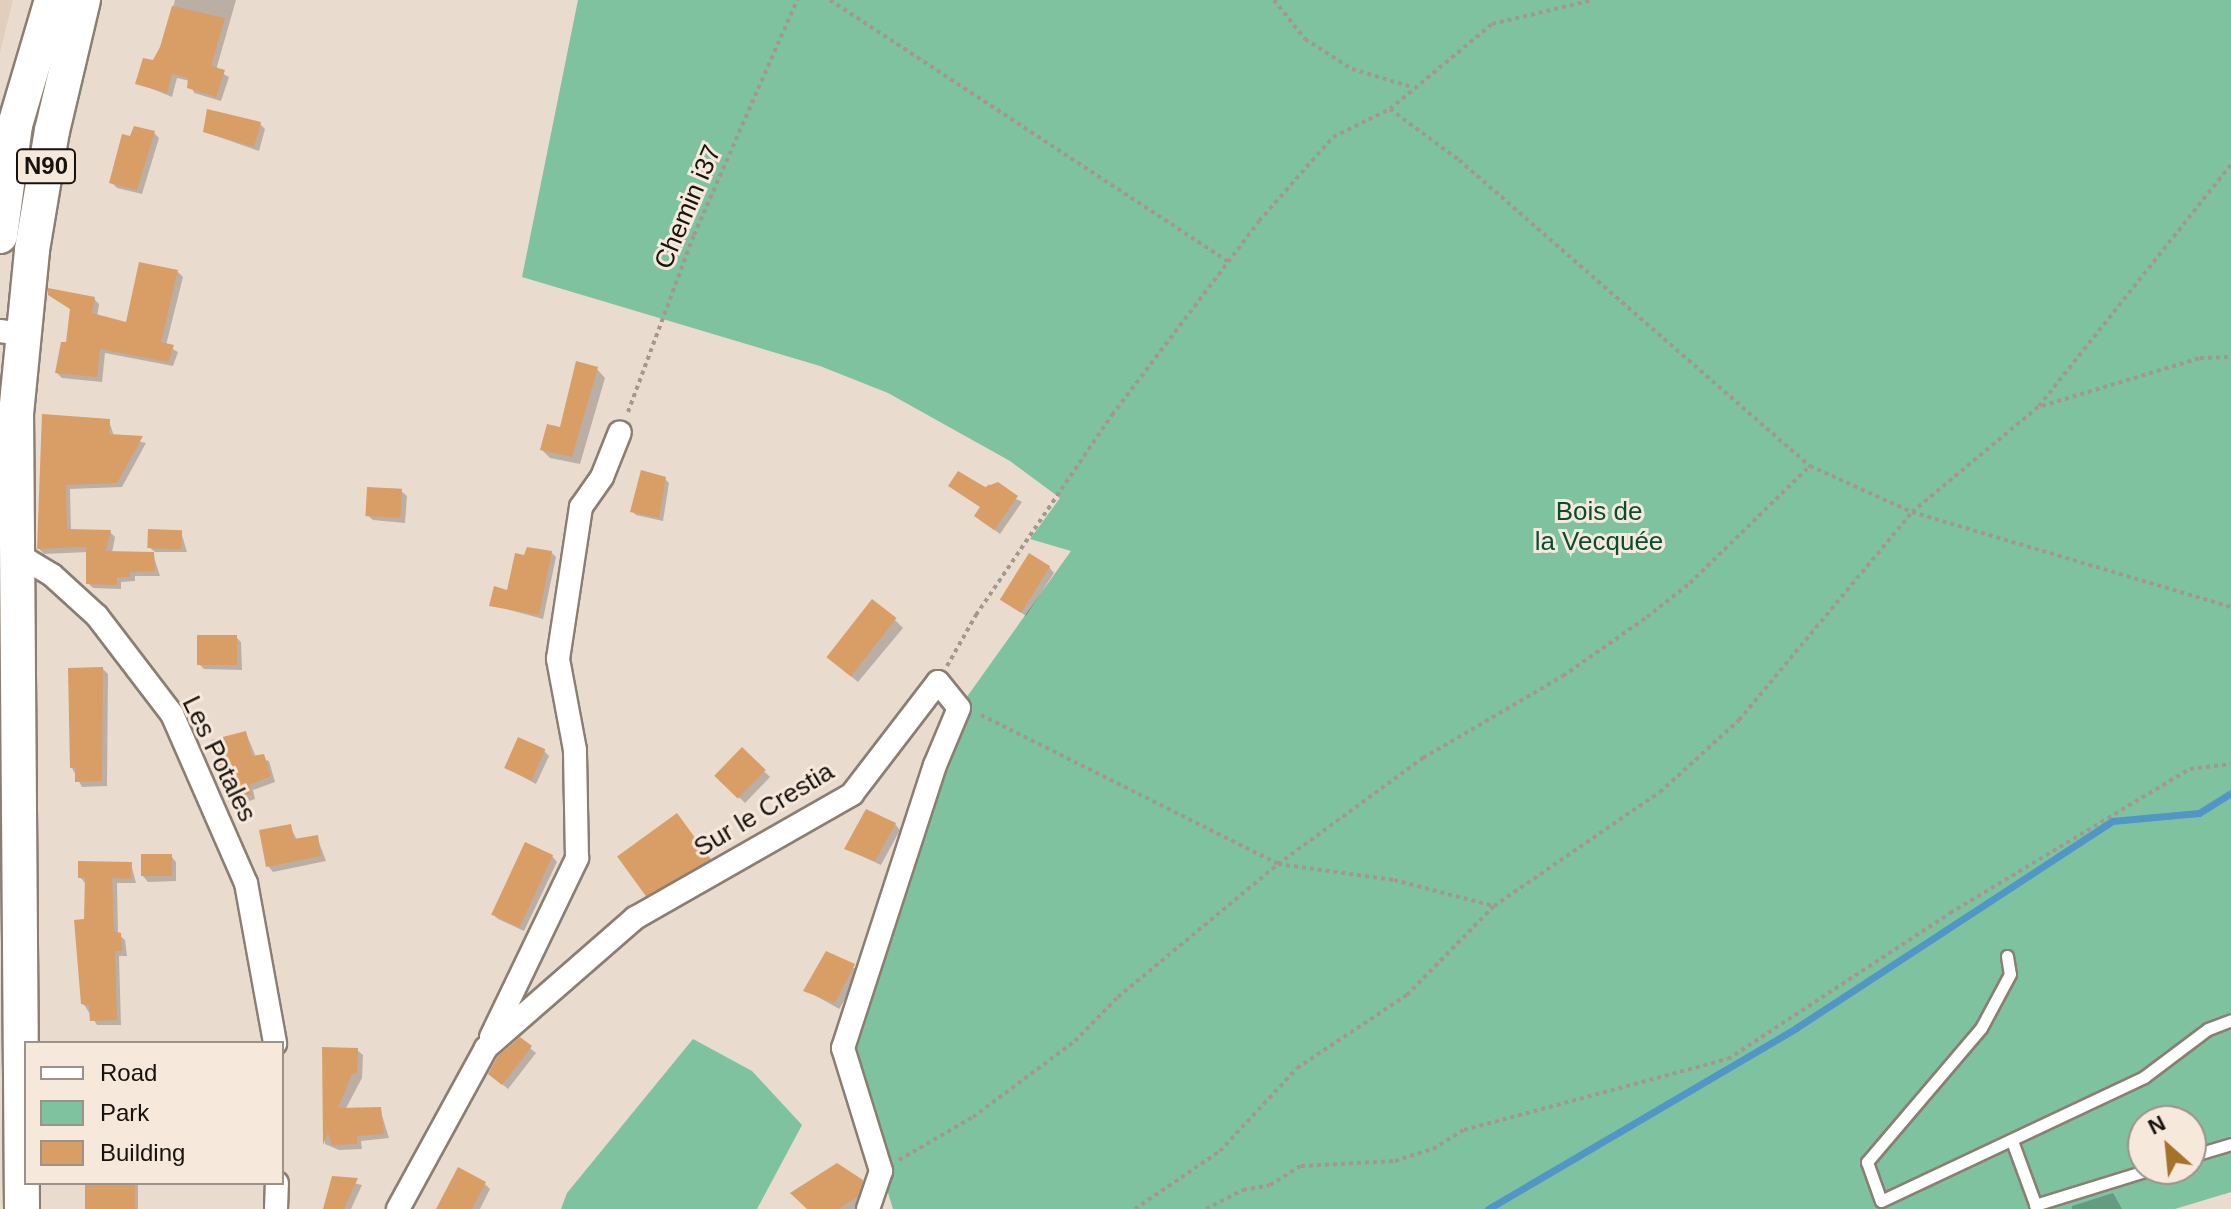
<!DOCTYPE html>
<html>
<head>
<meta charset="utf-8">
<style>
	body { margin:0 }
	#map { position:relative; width:2231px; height:1209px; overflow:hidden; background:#eadbcf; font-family:Arial,sans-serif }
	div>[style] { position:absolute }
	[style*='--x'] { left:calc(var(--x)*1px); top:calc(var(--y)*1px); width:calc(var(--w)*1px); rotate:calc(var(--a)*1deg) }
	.built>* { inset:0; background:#e2cebc }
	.green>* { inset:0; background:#7fc2a0 }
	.shadow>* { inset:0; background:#0003; transform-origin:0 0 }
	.stream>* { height:7px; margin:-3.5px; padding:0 3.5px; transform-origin:3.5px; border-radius:3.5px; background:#5096c7 }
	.building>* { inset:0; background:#d89e65; transform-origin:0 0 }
	.path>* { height:4px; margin-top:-2px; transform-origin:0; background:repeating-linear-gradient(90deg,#a3988e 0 4px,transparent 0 8px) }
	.roads { filter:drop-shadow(2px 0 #8b7e72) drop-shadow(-2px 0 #8b7e72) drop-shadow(0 2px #8b7e72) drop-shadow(0 -2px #8b7e72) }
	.service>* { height:11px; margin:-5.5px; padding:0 5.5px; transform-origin:5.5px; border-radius:5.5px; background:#fff }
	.minor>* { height:22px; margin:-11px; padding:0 11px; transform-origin:11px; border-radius:11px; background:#fff }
	.primary>* { height:34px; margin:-17px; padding:0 17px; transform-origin:17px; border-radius:17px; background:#fff }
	span { translate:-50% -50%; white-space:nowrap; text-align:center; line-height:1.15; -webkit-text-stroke:6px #f7e8dc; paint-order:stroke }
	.shield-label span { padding:2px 6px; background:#f7e8dc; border:2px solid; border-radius:6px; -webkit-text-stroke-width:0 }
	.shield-label { font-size:24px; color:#17120e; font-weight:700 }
	.street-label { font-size:26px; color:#17120e }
	.park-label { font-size:26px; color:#084d32 }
	.legend { position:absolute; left:24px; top:1041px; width:260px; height:144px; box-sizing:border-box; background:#f7e8dc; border:2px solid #9d928a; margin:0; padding:10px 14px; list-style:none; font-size:24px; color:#17120e }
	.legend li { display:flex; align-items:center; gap:16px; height:40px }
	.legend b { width:40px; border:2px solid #9d928a }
	.north { position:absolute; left:2127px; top:1105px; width:80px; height:80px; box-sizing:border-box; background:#f7e8dc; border:2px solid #9d928a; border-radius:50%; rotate:333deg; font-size:22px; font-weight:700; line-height:32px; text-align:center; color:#17120e }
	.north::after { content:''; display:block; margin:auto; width:28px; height:36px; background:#a57229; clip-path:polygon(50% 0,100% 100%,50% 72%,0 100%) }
</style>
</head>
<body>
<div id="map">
	<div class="built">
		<i style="clip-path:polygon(0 0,13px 0,0 53px)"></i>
	</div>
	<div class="green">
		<i style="clip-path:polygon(evenodd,578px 0,2231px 0,2231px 1192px,2175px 1209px,893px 1209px,843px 1047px,959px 708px,1071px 551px,1030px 539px,1060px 498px,1010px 461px,888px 393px,820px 366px,522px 277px,578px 0,2143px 1121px,2191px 1121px,2191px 1169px,2143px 1169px,2143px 1121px)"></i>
		<i style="clip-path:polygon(693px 1039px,752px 1071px,802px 1125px,757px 1209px,561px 1209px,567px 1193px)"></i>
	</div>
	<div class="shadow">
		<i style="clip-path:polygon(175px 0,236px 0,216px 70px,229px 77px,221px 101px,194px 93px,190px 81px,177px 78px,172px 97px,138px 83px,162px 48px)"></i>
		<i style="clip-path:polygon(260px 124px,265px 129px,259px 151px,205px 132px)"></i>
		<i style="clip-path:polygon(154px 133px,159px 138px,142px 194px,117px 188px,112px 183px,131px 138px)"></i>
		<i style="clip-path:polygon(178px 272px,183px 277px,166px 345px,178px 352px,173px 366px,105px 353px,102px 382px,62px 378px,57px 373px,68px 345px,72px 310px,50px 294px,94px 299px,99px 304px,97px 317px,128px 325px)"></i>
		<i style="clip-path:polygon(597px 369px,605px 378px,580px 464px,550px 458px,542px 450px,561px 429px)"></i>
		<i style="clip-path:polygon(43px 416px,109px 421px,114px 436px,146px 443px,122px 487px,70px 489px,71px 531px,110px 532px,115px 537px,112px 553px,153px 554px,160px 576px,135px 576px,135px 581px,121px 582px,121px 589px,93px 588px,88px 583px,88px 552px,44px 554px,39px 549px)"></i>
		<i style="clip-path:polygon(665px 479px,669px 483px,663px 521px,636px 515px,632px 511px)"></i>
		<i style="clip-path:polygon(988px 484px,1022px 502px,1000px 534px,982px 521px)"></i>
		<i style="clip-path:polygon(401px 491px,407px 496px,405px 523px,373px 520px,367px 515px)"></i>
		<i style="clip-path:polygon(181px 532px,187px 552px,155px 552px,149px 547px)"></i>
		<i style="clip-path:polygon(551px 552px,556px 557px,543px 619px,491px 605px,509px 592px,525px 557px)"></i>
		<i style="clip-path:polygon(1049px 567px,1054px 573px,1026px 616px,1002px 599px)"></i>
		<i style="clip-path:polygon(895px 620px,903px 628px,858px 682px,836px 664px)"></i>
		<i style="clip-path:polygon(236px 637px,241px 642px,242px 670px,204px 669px,199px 664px)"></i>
		<i style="clip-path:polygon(103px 669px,108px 674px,107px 786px,82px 787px,72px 768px)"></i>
		<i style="clip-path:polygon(246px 733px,256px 757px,269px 761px,275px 782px,253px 790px,255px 799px,235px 806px,230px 801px)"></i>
		<i style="left:742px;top:750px;width:39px;height:36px;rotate:44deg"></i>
		<i style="clip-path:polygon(544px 751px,549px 756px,536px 784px,506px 768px)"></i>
		<i style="clip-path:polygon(677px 815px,717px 867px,656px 903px,647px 894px)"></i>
		<i style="clip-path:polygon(895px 824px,900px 830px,881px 865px,846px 849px)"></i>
		<i style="clip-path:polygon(290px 826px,297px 840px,317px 837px,326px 861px,273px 872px,268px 866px)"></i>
		<i style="clip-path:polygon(171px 856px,176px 862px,176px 881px,148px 882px,143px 876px)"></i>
		<i style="clip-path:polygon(552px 856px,557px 862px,524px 931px,498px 919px,493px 914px)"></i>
		<i style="clip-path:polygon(131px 864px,136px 883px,117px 883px,118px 934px,125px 940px,127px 956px,119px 956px,121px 1025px,97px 1025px,83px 1003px,86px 921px,85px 883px,80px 877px)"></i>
		<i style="left:827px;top:953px;width:38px;height:43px;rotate:29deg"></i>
		<i style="clip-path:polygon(520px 1040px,536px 1053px,508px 1089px,496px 1079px)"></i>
		<i style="clip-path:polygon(324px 1049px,357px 1050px,363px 1055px,362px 1078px,345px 1110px,380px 1109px,389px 1138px,361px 1141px,362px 1149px,339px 1150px,325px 1144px)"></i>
		<i style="clip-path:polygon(333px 1178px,362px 1185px,351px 1209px,325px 1209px)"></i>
		<i style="clip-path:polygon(862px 1181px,871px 1190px,859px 1209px,809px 1209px)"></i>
		<i style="left:87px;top:1183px;width:51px;height:26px"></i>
		<i style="clip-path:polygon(485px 1184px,490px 1189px,480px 1209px,438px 1209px)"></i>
		<i style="clip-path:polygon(2113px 1193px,2122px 1209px,2072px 1209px,2072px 1206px)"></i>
	</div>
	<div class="stream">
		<i style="--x:1488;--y:1209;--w:357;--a:-30.4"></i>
		<i style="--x:1796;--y:1028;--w:378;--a:-33.2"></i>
		<i style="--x:2112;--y:821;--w:87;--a:-5.3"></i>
		<i style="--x:2199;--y:813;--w:38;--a:-32"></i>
	</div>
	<div class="building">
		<i style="clip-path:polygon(172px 6px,225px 18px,211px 66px,225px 70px,216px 97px,187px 88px,188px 78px,172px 74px,167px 93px,135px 84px,143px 58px,153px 60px,160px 47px)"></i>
		<i style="clip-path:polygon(207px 109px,261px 122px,254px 147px,203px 132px)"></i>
		<i style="clip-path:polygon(134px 126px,155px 131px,137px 190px,109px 183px,122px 134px,130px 136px)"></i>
		<i style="clip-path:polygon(139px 262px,178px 270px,161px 342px,174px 345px,168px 362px,100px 349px,97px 377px,55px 373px,61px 342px,66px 342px,70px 309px,48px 295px,48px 288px,95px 297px,92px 313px,126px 322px)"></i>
		<i style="clip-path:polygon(576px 361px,598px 367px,572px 457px,540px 450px,547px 424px,560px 427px)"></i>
		<i style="clip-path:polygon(42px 414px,110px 419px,109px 434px,143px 436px,117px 483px,66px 485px,67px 529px,111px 530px,106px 551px,154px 552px,155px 571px,130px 572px,130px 577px,117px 577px,117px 585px,86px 584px,86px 547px,37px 549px)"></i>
		<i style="clip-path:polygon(641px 470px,666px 477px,659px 518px,630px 512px)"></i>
		<i style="clip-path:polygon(958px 471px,985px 487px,998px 482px,1018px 496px,994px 530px,974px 516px,980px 507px,948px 486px)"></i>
		<i style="left:367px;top:487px;width:35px;height:29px;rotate:3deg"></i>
		<i style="left:148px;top:529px;width:34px;height:19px;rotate:2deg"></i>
		<i style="clip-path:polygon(527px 547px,552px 551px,539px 615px,489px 606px,494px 586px,507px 590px,515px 553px,524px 555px)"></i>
		<i style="left:1029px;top:553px;width:25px;height:55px;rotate:32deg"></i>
		<i style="left:872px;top:599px;width:31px;height:74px;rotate:38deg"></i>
		<i style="left:197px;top:635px;width:40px;height:30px"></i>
		<i style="clip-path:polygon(103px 667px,102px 781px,75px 782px,75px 768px,70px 768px,68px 668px)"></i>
		<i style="clip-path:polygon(246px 731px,252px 756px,264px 754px,271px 776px,249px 785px,251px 794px,228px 802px,211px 740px)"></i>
		<i style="left:518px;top:737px;width:30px;height:34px;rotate:24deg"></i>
		<i style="left:742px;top:747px;width:33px;height:40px;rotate:44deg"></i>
		<i style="clip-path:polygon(866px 809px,896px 823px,875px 861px,844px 849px)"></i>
		<i style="left:677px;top:813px;width:56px;height:74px;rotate:54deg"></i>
		<i style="clip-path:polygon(291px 824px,294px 839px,318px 835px,321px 856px,266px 867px,259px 830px)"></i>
		<i style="left:525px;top:842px;width:31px;height:80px;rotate:25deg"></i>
		<i style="left:172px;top:854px;width:22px;height:31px;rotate:90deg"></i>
		<i style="clip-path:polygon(78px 861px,132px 862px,131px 879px,112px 878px,114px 931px,121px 933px,122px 951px,115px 951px,117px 1020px,90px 1021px,89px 1006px,81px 1004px,74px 920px,84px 919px,85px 878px,78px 878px)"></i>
		<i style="clip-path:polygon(826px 951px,855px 964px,835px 1003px,803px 991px)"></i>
		<i style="clip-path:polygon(520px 1037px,532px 1046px,502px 1085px,488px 1074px,497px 1057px)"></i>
		<i style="clip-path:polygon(322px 1047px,358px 1048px,357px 1073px,352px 1074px,338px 1108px,381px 1107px,384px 1134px,357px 1136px,357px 1144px,332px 1145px,328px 1133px,323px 1145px)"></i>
		<i style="clip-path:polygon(837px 1163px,863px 1180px,858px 1196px,839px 1209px,807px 1209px,790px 1193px)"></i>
		<i style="clip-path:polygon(458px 1167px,486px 1182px,472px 1209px,436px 1209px)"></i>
		<i style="clip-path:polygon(332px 1176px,358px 1178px,344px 1209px,323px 1209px)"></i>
		<i style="left:85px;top:1183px;width:50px;height:26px"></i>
	</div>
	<div class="path">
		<i style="--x:830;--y:0;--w:477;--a:33.3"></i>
		<i style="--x:1274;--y:0;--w:50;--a:51.5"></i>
		<i style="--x:1305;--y:39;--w:56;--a:32.6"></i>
		<i style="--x:1352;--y:69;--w:63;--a:16.7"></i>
		<i style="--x:1390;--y:109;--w:133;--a:-39.8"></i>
		<i style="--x:1492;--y:24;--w:104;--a:-13.4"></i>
		<i style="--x:2042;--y:406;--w:165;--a:-16.9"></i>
		<i style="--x:2200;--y:358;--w:31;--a:-2"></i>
		<i style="--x:628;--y:412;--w:189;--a:-69.6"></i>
		<i style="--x:694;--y:235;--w:257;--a:-66.3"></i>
		<i style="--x:947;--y:666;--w:59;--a:-60.4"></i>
		<i style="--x:976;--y:615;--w:242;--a:-55.8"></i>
		<i style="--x:1112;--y:415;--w:243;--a:-52.8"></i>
		<i style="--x:1259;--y:221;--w:112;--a:-48.6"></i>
		<i style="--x:1333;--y:137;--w:64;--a:-26.2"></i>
		<i style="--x:1390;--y:109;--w:86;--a:36.5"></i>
		<i style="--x:1459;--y:160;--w:466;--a:41.1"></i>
		<i style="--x:1810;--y:466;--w:112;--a:24.3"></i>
		<i style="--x:1912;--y:512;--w:333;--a:16.6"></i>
		<i style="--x:981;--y:715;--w:332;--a:26.6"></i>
		<i style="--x:1278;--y:864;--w:117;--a:7.9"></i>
		<i style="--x:1394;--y:880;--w:103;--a:14.6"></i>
		<i style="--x:899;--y:1160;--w:86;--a:-30.2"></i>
		<i style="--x:973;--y:1117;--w:127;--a:-36.7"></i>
		<i style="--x:1075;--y:1041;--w:62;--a:-45.7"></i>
		<i style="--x:1118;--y:997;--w:208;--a:-39.7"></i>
		<i style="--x:1278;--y:864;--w:180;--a:-36.2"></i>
		<i style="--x:1423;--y:758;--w:162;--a:-30.4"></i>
		<i style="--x:1563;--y:676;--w:103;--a:-35.1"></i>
		<i style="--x:1647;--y:617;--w:55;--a:-38.3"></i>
		<i style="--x:1690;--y:583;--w:168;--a:-44.3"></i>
		<i style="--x:1135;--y:1209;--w:103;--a:-34.3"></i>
		<i style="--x:1220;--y:1151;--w:113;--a:-47.1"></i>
		<i style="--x:1297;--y:1068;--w:132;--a:-33.6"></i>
		<i style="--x:1407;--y:995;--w:124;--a:-45.7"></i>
		<i style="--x:1494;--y:906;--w:201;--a:-34.5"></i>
		<i style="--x:1660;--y:792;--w:107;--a:-42.3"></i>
		<i style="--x:1739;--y:720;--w:271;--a:-50.2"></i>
		<i style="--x:1912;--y:512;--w:165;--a:-39.8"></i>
		<i style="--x:2039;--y:406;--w:308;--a:-51.5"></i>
		<i style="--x:1206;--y:1209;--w:42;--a:-27.2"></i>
		<i style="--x:1243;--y:1190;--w:27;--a:-10"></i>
		<i style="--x:1270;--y:1185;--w:36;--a:-32"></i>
		<i style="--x:1301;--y:1166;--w:94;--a:-3"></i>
		<i style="--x:1395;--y:1161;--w:40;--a:-18"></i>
		<i style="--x:1433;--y:1149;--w:36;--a:-32"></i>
		<i style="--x:1464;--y:1130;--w:273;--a:-15.1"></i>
		<i style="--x:1728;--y:1059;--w:266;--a:-33.3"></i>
		<i style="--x:1950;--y:913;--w:280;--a:-31"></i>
		<i style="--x:2190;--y:769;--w:41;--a:-7"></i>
	</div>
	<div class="roads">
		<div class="service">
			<i style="--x:2007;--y:956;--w:18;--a:81"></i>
			<i style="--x:2010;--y:974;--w:61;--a:118.2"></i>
			<i style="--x:1981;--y:1028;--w:176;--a:130.4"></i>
			<i style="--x:1867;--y:1162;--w:41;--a:70.3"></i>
			<i style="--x:1881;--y:1201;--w:291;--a:-25.2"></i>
			<i style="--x:2144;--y:1077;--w:80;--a:-36.9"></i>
			<i style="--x:2208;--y:1029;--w:25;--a:-21"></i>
			<i style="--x:2012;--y:1141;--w:72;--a:69.8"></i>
			<i style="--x:2191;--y:1156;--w:42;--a:-16.7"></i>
			<i style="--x:2035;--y:1205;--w:121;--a:-17.2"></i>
		</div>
		<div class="minor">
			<i style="--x:0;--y:331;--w:21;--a:8"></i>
			<i style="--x:17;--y:554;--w:41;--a:31"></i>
			<i style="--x:52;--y:575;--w:61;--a:42.3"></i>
			<i style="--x:97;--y:616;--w:123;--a:52.6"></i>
			<i style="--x:172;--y:714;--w:184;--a:66.4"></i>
			<i style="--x:246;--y:883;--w:163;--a:79.7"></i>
			<i style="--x:491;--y:1037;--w:199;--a:-64.3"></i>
			<i style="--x:577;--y:858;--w:108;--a:-91.1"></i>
			<i style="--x:575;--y:750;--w:93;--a:-100.6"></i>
			<i style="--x:558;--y:659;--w:154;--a:-81.4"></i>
			<i style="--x:581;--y:507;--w:37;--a:-55"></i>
			<i style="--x:602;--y:477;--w:48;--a:-68.2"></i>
			<i style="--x:276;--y:1209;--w:26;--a:-88"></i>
			<i style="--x:398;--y:1209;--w:183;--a:-61.3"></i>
			<i style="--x:486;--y:1048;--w:198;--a:-41.1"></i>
			<i style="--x:635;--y:918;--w:250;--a:-29.7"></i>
			<i style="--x:852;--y:794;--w:141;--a:-52.5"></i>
			<i style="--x:938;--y:682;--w:33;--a:51"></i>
			<i style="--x:959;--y:708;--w:62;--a:112.8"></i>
			<i style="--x:935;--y:765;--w:298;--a:108"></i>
			<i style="--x:843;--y:1048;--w:129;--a:72.8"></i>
			<i style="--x:881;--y:1171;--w:40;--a:108.9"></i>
		</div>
		<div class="primary">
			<i style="--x:0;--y:236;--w:112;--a:-82.3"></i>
			<i style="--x:15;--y:125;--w:130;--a:-73.5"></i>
			<i style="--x:22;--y:1209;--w:795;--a:-90.43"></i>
			<i style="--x:16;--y:414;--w:165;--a:-84.4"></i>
			<i style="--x:32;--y:250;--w:121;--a:-80.5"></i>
			<i style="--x:52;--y:131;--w:135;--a:-76.7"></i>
		</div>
	</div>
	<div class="shield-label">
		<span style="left:46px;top:166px">N90</span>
	</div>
	<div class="street-label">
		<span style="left:688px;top:207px;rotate:-67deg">Chemin i37</span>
		<span style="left:219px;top:759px;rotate:64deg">Les Potales</span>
		<span style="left:764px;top:810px;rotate:-31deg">Sur le Crestia</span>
	</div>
	<div class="park-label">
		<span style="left:1599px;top:527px">Bois de<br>la Vecquée</span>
	</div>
	<ul class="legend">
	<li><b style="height:10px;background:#fff"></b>Road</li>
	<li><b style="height:22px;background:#7fc2a0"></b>Park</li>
	<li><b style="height:22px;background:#d89e65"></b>Building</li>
	</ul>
	<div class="north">N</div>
</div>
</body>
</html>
